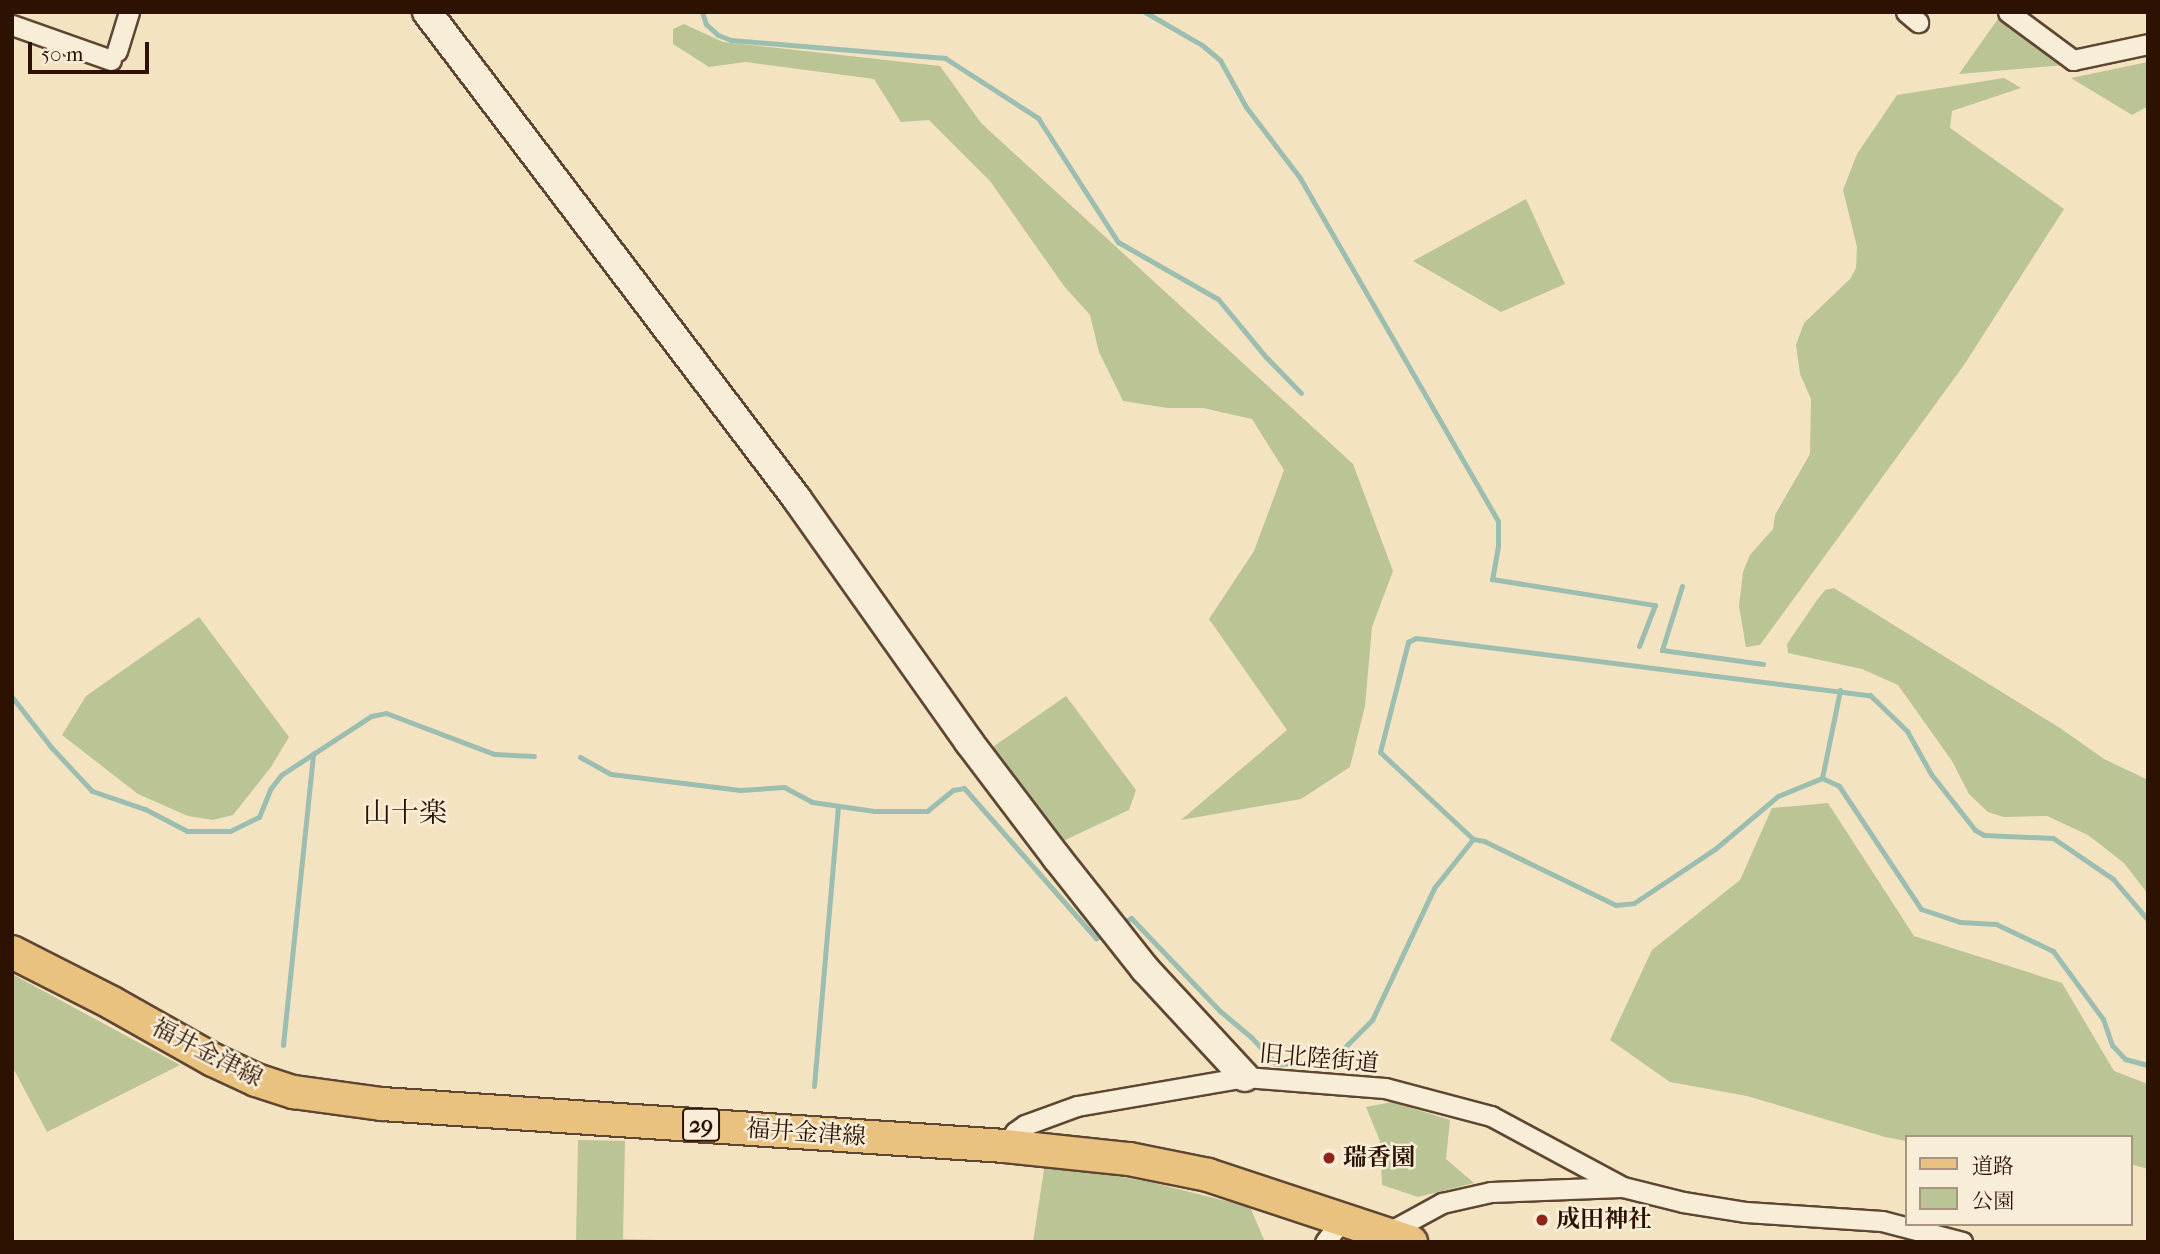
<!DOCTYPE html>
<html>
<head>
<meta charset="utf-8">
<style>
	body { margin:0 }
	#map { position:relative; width:2160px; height:1254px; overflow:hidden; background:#f4e3c1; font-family:"IM FELL French Canon","Noto Serif JP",serif }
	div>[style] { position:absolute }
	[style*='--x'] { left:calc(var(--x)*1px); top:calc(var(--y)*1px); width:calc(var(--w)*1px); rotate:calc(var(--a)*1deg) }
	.green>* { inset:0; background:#bac494 }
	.stream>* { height:5px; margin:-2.5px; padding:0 2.5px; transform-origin:2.5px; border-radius:2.5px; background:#9cbeb1 }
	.roads { filter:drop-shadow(2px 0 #5f4632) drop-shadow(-2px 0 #5f4632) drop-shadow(0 2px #5f4632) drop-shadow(0 -2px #5f4632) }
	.street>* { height:19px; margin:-9.5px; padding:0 9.5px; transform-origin:9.5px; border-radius:9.5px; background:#f8edd7 }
	.secondary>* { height:28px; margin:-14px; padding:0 14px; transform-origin:14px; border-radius:14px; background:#f8edd7 }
	.primary>* { height:32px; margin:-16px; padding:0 16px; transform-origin:16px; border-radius:16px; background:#eac280 }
	.dots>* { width:19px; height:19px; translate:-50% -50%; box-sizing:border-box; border:4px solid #f8edd7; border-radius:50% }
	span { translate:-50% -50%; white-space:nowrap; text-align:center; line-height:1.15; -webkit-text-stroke:5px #f8edd7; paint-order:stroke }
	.shield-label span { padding:2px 5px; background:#f8edd7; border:2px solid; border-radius:5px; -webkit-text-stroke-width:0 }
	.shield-label { font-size:23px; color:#2d1202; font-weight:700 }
	.street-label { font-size:24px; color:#2d1202 }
	.poi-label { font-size:24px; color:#2d1202; font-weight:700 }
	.left { translate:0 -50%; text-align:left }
	.quarter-label { font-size:28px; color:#2d1202 }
	.frame { position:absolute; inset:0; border:14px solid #2d1202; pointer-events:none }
	.legend { position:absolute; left:1905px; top:1135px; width:228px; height:91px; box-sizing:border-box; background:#f8edd7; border:2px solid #a79582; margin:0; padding:9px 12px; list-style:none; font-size:21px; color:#2d1202 }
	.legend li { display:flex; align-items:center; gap:14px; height:35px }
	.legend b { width:35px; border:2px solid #a79582 }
	.scale { position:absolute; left:28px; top:42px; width:121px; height:32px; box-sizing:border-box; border:4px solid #2d1202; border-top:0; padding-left:9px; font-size:21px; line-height:24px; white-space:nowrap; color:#2d1202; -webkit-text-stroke:5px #f8edd7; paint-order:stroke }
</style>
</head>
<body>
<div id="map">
	<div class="green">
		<i style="clip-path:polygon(2000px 16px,2065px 65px,1959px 74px)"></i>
		<i style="clip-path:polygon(684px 24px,723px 42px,940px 66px,981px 123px,1353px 464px,1393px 571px,1372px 627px,1365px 706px,1350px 767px,1301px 799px,1181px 820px,1287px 730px,1209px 619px,1254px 551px,1284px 470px,1252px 419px,1203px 408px,1167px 408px,1123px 401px,1099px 352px,1090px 315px,1064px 286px,990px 181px,929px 120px,901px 122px,874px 79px,745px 62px,709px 67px,673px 44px,673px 29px)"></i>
		<i style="clip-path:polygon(2148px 62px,2148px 106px,2132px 115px,2071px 78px)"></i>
		<i style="clip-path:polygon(2004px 78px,2021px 88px,1952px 111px,1950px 128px,2064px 209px,1964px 365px,1760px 645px,1746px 647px,1739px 606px,1743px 572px,1750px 555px,1773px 529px,1775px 515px,1810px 454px,1811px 399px,1800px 374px,1796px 345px,1804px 323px,1850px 279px,1856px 268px,1857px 247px,1843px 190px,1857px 154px,1897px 95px)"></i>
		<i style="clip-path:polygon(1526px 199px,1565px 284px,1501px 312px,1413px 261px)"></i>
		<i style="clip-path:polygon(1834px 588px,2060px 728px,2104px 759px,2148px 780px,2148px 894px,2124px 863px,2088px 835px,2047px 816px,2004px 817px,1988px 812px,1969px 794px,1952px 761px,1898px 685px,1862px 669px,1788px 653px,1787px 644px,1815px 603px,1825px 590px)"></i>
		<i style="clip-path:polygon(199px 617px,289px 737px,271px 767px,233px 815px,213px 820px,188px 816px,138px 794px,62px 735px,86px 696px)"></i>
		<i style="clip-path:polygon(1066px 696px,1136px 790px,1129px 810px,1061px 842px,987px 751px)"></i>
		<i style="clip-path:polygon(1828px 803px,1914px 936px,2062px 983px,2114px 1071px,2148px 1084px,2148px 1169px,2130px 1164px,2130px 1137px,1906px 1137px,1906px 1141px,1885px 1137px,1747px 1096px,1670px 1082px,1610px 1040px,1652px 950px,1740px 880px,1772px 808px)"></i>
		<i style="clip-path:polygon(12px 975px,12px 974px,180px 1065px,47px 1132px,12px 1066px)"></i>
		<i style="clip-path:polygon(1392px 1102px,1450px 1120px,1446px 1159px,1474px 1183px,1418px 1197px,1382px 1185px,1380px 1141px,1366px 1107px)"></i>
		<i style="clip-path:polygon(578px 1140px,625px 1141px,623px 1239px,734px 1242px,576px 1242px)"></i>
		<i style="clip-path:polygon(1045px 1163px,1154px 1183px,1250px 1207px,1265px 1242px,1033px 1242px)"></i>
	</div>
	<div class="stream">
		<i style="--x:702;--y:12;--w:13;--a:72"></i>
		<i style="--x:706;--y:24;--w:16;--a:43"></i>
		<i style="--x:718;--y:35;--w:14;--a:21"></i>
		<i style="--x:731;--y:40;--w:215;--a:4.8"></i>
		<i style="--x:945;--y:58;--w:111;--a:32.8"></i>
		<i style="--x:1038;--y:118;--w:148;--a:57.2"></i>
		<i style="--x:1118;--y:242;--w:115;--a:29.7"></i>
		<i style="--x:1218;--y:299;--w:75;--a:50.4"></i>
		<i style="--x:1266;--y:357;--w:50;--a:45.8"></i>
		<i style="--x:1145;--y:12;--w:66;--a:30.1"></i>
		<i style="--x:1202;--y:45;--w:23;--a:40"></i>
		<i style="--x:1220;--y:60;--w:54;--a:61"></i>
		<i style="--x:1246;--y:107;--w:89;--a:52.7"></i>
		<i style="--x:1300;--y:178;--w:396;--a:60"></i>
		<i style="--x:1498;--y:521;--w:25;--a:90"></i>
		<i style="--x:1498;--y:546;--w:34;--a:100"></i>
		<i style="--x:1492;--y:579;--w:165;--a:9.1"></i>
		<i style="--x:1655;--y:605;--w:44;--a:111.3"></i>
		<i style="--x:1682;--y:586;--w:67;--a:107.4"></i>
		<i style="--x:1662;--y:650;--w:102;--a:7.9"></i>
		<i style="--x:12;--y:697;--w:63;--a:52"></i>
		<i style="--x:51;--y:747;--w:60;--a:47"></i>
		<i style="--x:92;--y:791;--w:56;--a:18.8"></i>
		<i style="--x:145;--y:809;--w:47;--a:27.6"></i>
		<i style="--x:187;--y:831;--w:43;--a:0"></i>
		<i style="--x:230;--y:831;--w:32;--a:-26"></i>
		<i style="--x:259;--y:817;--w:31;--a:-68"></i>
		<i style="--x:271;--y:788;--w:16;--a:-52"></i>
		<i style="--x:281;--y:775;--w:108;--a:-33.2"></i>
		<i style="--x:371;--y:716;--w:15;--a:-11"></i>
		<i style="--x:386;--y:713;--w:116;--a:20.8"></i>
		<i style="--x:494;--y:754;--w:40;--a:2.9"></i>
		<i style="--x:580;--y:757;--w:35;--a:29"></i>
		<i style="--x:611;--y:774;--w:130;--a:7.1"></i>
		<i style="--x:740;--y:790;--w:44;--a:-3.9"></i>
		<i style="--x:784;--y:787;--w:32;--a:28"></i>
		<i style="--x:812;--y:802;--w:63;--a:8.3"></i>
		<i style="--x:874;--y:811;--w:53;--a:0"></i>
		<i style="--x:927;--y:811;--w:33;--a:-39"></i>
		<i style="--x:953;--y:790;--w:11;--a:-10"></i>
		<i style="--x:964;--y:788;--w:200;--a:48.7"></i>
		<i style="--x:1096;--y:938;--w:12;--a:-31"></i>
		<i style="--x:1822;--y:778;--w:90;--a:-78.4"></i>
		<i style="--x:1473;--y:839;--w:127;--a:-136.9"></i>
		<i style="--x:1380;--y:752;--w:114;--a:-75.7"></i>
		<i style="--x:1408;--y:642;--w:9;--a:-27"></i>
		<i style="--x:1416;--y:638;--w:458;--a:7.2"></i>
		<i style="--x:1870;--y:695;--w:52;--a:44.2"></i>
		<i style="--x:1907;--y:731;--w:49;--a:60.8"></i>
		<i style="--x:1931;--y:774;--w:71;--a:51.8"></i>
		<i style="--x:1975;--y:830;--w:10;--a:29"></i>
		<i style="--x:1984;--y:835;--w:69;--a:2.5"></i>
		<i style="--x:2053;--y:838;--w:73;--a:34.3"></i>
		<i style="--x:2113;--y:879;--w:54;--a:49.5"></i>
		<i style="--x:1121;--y:924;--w:12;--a:-31"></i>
		<i style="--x:1131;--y:918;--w:129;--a:46.3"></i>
		<i style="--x:1220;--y:1011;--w:40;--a:40"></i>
		<i style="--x:1251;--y:1037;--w:37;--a:47"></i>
		<i style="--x:1276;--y:1064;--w:48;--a:-2.4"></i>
		<i style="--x:1324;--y:1062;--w:16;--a:-30"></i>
		<i style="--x:1338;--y:1054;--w:48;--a:-45"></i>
		<i style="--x:1372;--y:1020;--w:146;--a:-64.8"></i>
		<i style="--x:1434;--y:888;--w:63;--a:-51.5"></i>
		<i style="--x:1473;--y:839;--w:11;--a:10"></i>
		<i style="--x:1484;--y:841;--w:147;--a:25.9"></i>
		<i style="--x:1616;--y:905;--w:18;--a:-6"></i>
		<i style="--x:1634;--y:903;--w:97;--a:-33.7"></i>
		<i style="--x:1715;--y:849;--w:82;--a:-40.1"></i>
		<i style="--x:1778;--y:796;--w:48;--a:-22.2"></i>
		<i style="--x:1822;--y:778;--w:19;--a:25"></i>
		<i style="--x:1839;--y:786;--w:148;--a:56.3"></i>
		<i style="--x:1921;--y:909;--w:41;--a:18.4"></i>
		<i style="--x:1960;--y:922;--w:36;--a:3"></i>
		<i style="--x:1996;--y:924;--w:63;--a:25.3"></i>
		<i style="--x:2053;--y:951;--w:84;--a:53.7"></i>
		<i style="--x:2103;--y:1019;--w:28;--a:71"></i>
		<i style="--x:2112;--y:1045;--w:19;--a:47"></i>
		<i style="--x:2125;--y:1059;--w:24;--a:15"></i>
		<i style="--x:283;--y:1045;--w:293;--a:-84.1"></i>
		<i style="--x:814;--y:1086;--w:280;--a:-85.1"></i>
	</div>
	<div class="roads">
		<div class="street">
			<i style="--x:1906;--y:12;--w:16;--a:40"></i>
			<i style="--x:2008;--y:12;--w:81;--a:36.4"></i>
			<i style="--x:2073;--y:60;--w:77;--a:-12"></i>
			<i style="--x:12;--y:25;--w:105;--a:19.5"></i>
			<i style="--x:117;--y:51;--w:41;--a:-72.9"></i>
			<i style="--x:1005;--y:1146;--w:17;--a:-54"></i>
			<i style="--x:1015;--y:1132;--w:12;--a:-35"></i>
			<i style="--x:1025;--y:1125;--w:55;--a:-20.1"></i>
			<i style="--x:1077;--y:1106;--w:170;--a:-9.8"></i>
			<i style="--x:1245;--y:1077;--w:140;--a:4.5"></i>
			<i style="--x:1385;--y:1088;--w:110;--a:14.8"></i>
			<i style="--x:1491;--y:1116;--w:150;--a:28.3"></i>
			<i style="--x:1623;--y:1187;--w:62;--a:14"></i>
			<i style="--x:1683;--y:1202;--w:64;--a:9"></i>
			<i style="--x:1746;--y:1212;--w:136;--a:3.8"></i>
			<i style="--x:1882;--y:1221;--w:83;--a:14.7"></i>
			<i style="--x:1387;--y:1233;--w:63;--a:-28.6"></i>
			<i style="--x:1442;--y:1203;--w:50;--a:-12.7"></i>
			<i style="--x:1491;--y:1192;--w:130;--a:-2.2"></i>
			<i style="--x:1325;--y:1242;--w:28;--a:-52"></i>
		</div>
		<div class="secondary">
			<i style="--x:427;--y:12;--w:612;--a:52.77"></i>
			<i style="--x:797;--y:499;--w:298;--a:54.7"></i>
			<i style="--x:969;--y:742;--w:146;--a:52.8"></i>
			<i style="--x:1057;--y:858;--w:142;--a:51.6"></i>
			<i style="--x:1145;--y:969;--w:147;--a:47.2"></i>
		</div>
		<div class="primary">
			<i style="--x:12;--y:952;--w:112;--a:27"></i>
			<i style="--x:112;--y:1003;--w:116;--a:29.4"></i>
			<i style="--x:213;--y:1060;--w:47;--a:24.9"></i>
			<i style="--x:256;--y:1080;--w:40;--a:18"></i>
			<i style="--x:294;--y:1092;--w:89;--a:7.8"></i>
			<i style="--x:382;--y:1104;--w:624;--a:3.86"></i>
			<i style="--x:1005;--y:1146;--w:125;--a:6"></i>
			<i style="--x:1129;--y:1159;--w:81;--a:11.4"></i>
			<i style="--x:1208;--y:1175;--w:214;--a:18.3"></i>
		</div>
	</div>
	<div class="dots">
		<i style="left:1329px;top:1158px;background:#8f2418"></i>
		<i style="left:1542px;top:1220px;background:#8f2418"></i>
	</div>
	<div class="shield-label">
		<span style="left:701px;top:1125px">29</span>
	</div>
	<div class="street-label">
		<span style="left:207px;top:1053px;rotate:27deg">福井金津線</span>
		<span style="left:1319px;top:1059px;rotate:5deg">旧北陸街道</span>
		<span style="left:806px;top:1133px;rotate:4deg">福井金津線</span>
	</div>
	<div class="poi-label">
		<span class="left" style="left:1343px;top:1158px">瑞香園</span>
		<span class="left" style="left:1556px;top:1220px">成田神社</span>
	</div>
	<div class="quarter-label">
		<span style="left:405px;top:813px">山十楽</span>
	</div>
	<div class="frame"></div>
	<ul class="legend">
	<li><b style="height:9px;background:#eac280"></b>道路</li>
	<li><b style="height:19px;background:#bac494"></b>公園</li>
	</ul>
	<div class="scale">50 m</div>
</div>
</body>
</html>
